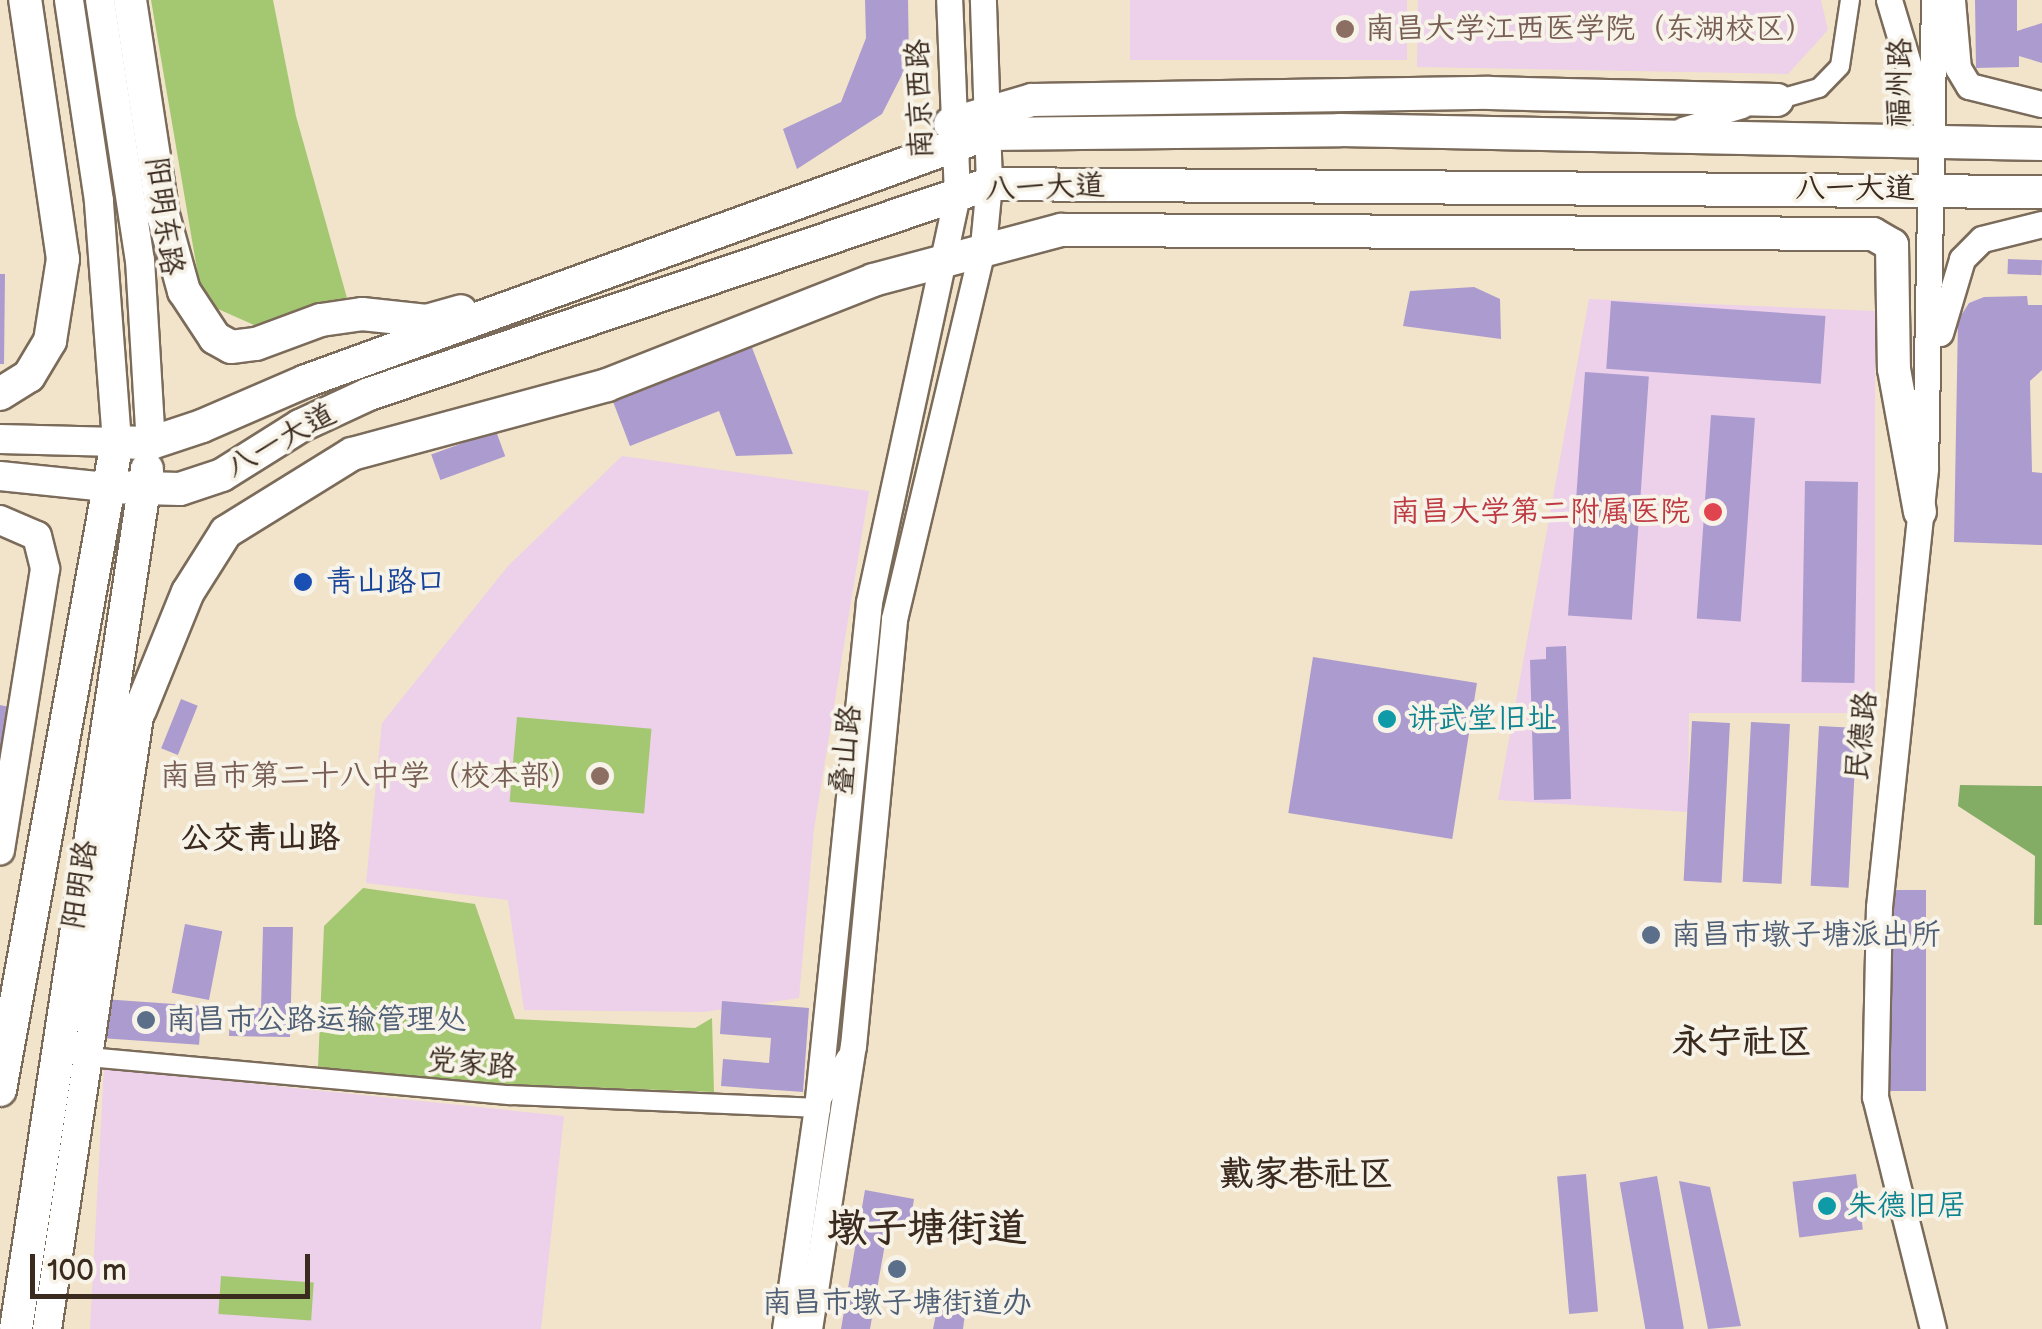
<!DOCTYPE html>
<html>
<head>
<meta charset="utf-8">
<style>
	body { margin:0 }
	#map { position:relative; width:2042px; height:1329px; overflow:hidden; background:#f2e4ca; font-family:"Balsamiq Sans","LXGW WenKai TC",sans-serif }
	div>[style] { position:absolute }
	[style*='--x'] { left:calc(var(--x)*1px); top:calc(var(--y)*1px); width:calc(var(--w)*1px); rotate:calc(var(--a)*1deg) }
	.built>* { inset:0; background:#edd0e9; transform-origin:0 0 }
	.green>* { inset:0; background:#a4c872; transform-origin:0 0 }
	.forest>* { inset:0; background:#83ac64 }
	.building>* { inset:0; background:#ac9bcf; transform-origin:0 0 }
	.roads { filter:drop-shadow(2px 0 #7b6b5a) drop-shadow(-2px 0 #7b6b5a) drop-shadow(0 2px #7b6b5a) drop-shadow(0 -2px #7b6b5a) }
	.street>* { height:18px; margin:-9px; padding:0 9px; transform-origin:9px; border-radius:9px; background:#fff }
	.secondary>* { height:25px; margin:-12.5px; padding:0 12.5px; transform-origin:12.5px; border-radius:12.5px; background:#fff }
	.primary>* { height:28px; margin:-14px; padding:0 14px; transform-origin:14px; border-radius:14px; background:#fff }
	.highway>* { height:32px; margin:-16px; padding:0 16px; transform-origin:16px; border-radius:16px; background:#fff }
	.dots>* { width:28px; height:28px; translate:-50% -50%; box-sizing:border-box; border:5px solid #f7f3e8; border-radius:50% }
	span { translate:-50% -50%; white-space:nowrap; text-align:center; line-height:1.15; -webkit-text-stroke:8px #f7f3e8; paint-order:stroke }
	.education-label { font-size:30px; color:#785e54 }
	.left { translate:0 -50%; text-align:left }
	.right { translate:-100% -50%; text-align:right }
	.street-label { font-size:30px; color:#3b2a1e }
	.health-label { font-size:30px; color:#be3a42 }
	.transit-label { font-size:30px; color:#164399 }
	.culture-label { font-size:30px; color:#0d838f }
	.service-label { font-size:30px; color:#4e5e75 }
	.neighbourhood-label { font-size:32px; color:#3b2a1e; font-weight:700 }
	.quarter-label { font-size:35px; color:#3b2a1e; font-weight:700 }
	.district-label { font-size:40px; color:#3b2a1e; font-weight:700 }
	.scale { position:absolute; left:30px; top:1254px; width:280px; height:45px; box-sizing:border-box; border:5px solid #3b2a1e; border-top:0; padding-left:12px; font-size:30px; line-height:35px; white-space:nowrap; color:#3b2a1e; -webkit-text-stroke:8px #f7f3e8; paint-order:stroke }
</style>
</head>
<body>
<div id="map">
	<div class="built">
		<i style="left:1130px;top:0;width:277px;height:60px"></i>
		<i style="clip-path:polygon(1418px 0,1821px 0,1828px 30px,1788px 74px,1417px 67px)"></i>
		<i style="clip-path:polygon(1589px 299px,1875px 311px,1875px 713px,1689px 713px,1688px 812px,1498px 800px)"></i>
		<i style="clip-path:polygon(622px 456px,869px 491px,814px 829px,799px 998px,704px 1012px,524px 1010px,508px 900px,366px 883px,382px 723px,508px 566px)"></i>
		<i style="clip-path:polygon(104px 1068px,564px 1116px,541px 1329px,90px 1329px)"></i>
	</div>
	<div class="green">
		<i style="clip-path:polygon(151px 0,273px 0,296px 116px,347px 298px,254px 325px,209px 305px,200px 287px)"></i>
		<i style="left:517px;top:717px;width:135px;height:85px;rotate:5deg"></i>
		<i style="clip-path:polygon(363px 888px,475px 904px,515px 1019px,695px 1028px,712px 1018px,714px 1092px,501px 1084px,318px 1067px,324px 926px)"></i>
		<i style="left:221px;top:1276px;width:93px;height:38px;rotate:4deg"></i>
	</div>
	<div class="forest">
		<i style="clip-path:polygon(1960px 785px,2042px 786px,2042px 925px,2034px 925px,2035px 856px,1958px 806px)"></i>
	</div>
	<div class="building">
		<i style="clip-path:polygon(865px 0,908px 0,909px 61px,882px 114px,797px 169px,783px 129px,841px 102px,866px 38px)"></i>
		<i style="clip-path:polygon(1975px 0,2017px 0,2017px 31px,2042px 23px,2042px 63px,2019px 56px,2019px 67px,1976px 68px)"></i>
		<i style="left:2008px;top:259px;width:34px;height:15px;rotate:2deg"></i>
		<i style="clip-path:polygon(0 274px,5px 274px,4px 364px,0 364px)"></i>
		<i style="clip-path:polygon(1474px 287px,1500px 299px,1501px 339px,1403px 326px,1410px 291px)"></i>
		<i style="clip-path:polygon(2027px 296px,2028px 305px,2042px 305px,2042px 370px,2030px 381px,2032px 472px,2042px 473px,2042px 545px,1954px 542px,1958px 320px,1969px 303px,1984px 297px)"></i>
		<i style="left:1611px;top:301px;width:215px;height:68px;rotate:4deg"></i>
		<i style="clip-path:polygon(751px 345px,793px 454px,736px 456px,719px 411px,630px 446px,612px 399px)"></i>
		<i style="left:1585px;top:372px;width:64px;height:244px;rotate:4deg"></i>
		<i style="left:1711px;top:415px;width:44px;height:204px;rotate:4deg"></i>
		<i style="left:496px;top:431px;width:27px;height:69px;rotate:70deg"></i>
		<i style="left:1805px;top:481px;width:53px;height:201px;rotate:1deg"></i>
		<i style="clip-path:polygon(1566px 646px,1571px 799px,1534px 800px,1530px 660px,1546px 659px,1546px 647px)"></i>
		<i style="left:1313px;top:657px;width:166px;height:158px;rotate:9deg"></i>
		<i style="left:181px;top:699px;width:18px;height:53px;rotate:22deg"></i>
		<i style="clip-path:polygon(0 705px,14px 708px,0 774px)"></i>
		<i style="left:1692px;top:721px;width:38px;height:160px;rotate:3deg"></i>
		<i style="left:1751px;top:722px;width:39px;height:160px;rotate:3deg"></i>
		<i style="left:1819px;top:726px;width:38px;height:160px;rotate:3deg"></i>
		<i style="left:1889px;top:890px;width:37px;height:201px"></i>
		<i style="left:185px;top:924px;width:38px;height:70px;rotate:11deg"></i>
		<i style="clip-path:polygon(263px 927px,293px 927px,290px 1037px,229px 1036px,230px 1007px,261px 1008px)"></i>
		<i style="left:103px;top:999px;width:99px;height:39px;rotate:4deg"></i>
		<i style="clip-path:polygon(722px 1001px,809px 1008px,803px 1092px,721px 1086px,723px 1059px,769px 1063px,771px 1038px,720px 1034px)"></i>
		<i style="left:1586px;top:1174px;width:138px;height:29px;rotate:85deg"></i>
		<i style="left:1856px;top:1174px;width:56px;height:64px;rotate:83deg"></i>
		<i style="left:1657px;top:1176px;width:155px;height:38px;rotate:80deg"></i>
		<i style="clip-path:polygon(1679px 1181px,1710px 1187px,1741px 1326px,1708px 1329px)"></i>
		<i style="clip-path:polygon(865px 1190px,914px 1199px,909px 1231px,888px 1227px,870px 1329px,841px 1329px)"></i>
		<i style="clip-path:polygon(939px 1300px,966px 1307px,963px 1329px,933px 1329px)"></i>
	</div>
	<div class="roads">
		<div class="street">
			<i style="--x:1773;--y:101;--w:48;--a:-15.8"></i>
			<i style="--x:1819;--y:88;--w:30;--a:-46"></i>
			<i style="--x:1840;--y:66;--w:67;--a:-81.4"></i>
			<i style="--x:1682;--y:127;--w:64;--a:-16.4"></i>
			<i style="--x:78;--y:1056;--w:434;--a:5.2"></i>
			<i style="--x:510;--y:1095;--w:307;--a:2.4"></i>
			<i style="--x:817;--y:1108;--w:59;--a:-60.4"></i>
		</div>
		<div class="secondary">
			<i style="--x:1889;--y:0;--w:125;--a:73.3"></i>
			<i style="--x:1952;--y:0;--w:68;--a:85"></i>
			<i style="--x:1958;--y:68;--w:21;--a:59"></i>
			<i style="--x:1969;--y:86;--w:75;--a:13.9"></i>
			<i style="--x:1940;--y:333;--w:77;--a:-73.4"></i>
			<i style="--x:1962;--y:259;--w:28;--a:-45"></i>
			<i style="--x:1982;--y:239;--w:62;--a:-14"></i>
			<i style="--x:785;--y:1329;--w:223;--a:-81.8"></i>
			<i style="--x:817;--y:1108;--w:509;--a:-84.13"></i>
			<i style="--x:869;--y:602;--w:416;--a:-77.8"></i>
			<i style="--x:957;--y:195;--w:195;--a:-92.3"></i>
			<i style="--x:809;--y:1329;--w:286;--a:-81.2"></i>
			<i style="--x:853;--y:1046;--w:429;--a:-84.5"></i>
			<i style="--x:894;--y:619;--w:383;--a:-76.6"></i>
			<i style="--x:983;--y:246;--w:62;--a:-84.5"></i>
			<i style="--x:989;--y:184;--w:184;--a:-91.9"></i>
			<i style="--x:1933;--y:1329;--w:239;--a:-104"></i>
			<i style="--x:1875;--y:1097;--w:190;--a:-88.8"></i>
			<i style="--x:1879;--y:907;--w:441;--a:-84"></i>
			<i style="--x:1925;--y:468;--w:468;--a:-88.9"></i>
		</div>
		<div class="primary">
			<i style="--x:100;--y:0;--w:263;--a:81.3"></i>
			<i style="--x:140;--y:260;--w:183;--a:86.6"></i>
			<i style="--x:0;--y:439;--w:117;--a:1.5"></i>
			<i style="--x:117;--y:442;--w:242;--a:-94.3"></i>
			<i style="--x:99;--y:201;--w:203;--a:-98.5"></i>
			<i style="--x:0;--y:476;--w:107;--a:5.9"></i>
			<i style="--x:0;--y:520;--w:40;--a:23.4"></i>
			<i style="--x:37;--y:536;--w:34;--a:76"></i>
			<i style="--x:45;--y:569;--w:285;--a:99.1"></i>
			<i style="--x:47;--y:1329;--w:626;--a:-81.46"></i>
		</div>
		<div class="highway">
			<i style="--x:130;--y:0;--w:218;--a:81.3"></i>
			<i style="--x:163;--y:215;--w:79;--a:74.6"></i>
			<i style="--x:184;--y:291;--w:56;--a:56.6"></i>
			<i style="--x:215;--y:338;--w:18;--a:29"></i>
			<i style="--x:231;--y:347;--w:25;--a:-7"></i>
			<i style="--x:256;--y:344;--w:69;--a:-20.3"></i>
			<i style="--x:321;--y:320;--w:41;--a:-8.3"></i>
			<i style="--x:362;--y:314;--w:65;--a:6.1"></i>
			<i style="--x:427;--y:321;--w:35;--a:-16"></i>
			<i style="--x:950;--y:124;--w:85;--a:-16.3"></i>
			<i style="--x:1032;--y:100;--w:457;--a:-0.9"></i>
			<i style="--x:1489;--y:93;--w:288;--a:1.4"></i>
			<i style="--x:0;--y:394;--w:34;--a:-32"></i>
			<i style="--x:29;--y:376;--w:41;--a:-59"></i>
			<i style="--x:50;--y:341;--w:83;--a:-81"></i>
			<i style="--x:63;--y:259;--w:262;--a:-98.3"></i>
			<i style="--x:106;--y:487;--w:74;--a:1.5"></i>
			<i style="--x:180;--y:489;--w:44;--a:-18.4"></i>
			<i style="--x:222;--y:475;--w:92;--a:-32.1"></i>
			<i style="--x:300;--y:426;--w:76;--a:-24.9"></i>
			<i style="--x:369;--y:394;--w:655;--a:-18.71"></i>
			<i style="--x:989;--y:184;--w:1053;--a:0.44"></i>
			<i style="--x:140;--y:710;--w:127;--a:-67.9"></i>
			<i style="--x:188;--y:592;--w:71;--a:-57.7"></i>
			<i style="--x:226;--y:532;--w:148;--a:-31.8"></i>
			<i style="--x:352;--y:454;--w:264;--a:-15.1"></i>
			<i style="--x:607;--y:385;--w:286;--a:-21.5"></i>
			<i style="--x:873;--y:280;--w:195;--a:-14.9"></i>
			<i style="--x:1061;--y:230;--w:812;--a:0.28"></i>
			<i style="--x:1873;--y:234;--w:22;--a:30"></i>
			<i style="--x:1892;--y:245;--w:124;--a:89.1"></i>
			<i style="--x:1894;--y:369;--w:145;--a:79.7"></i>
			<i style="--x:0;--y:1090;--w:658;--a:-79.77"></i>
			<i style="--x:117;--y:442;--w:34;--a:2"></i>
			<i style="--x:151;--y:443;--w:54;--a:-18.4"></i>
			<i style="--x:202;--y:426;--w:113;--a:-23.4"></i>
			<i style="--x:306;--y:381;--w:724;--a:-19.94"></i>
			<i style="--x:987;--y:134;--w:353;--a:-0.6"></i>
			<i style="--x:1340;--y:130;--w:702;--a:1.14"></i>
			<i style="--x:16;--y:1329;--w:870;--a:-81.34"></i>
		</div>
	</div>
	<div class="dots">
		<i style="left:1345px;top:29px;background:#8d6e63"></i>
		<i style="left:1713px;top:512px;background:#e0444e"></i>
		<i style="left:303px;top:582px;background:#1a4fb4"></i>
		<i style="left:1387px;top:719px;background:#0f9aa8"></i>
		<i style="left:600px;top:776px;background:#8d6e63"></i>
		<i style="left:1651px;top:935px;background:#5c6f8a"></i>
		<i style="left:146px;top:1020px;background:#5c6f8a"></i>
		<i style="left:1827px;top:1206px;background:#0f9aa8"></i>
		<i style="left:897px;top:1269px;background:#5c6f8a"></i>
	</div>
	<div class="education-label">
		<span class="left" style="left:1365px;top:29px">南昌大学江西医学院（东湖校区）</span>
		<span class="right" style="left:580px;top:776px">南昌市第二十八中学（校本部）</span>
	</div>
	<div class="street-label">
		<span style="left:1900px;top:83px;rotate:-89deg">福州路</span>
		<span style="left:920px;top:99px;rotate:-92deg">南京西路</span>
		<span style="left:1045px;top:188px;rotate:-2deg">八一大道</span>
		<span style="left:1855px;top:189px">八一大道</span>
		<span style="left:164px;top:216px;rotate:82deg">阳明东路</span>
		<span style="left:281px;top:441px;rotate:-29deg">八一大道</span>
		<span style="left:1862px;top:736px;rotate:-84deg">民德路</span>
		<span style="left:846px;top:750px;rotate:-84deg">叠山路</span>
		<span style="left:80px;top:885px;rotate:-81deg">阳明路</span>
		<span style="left:472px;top:1064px;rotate:5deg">党家路</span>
	</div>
	<div class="health-label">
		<span class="right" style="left:1690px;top:512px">南昌大学第二附属医院</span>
	</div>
	<div class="transit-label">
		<span class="left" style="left:326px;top:582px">青山路口</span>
	</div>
	<div class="culture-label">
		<span class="left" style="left:1407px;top:719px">讲武堂旧址</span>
		<span class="left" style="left:1847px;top:1206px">朱德旧居</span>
	</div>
	<div class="service-label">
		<span class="left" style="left:1671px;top:935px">南昌市墩子塘派出所</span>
		<span class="left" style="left:166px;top:1020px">南昌市公路运输管理处</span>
		<span style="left:897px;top:1303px">南昌市墩子塘街道办</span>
	</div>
	<div class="neighbourhood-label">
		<span style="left:260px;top:839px">公交青山路</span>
	</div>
	<div class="quarter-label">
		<span style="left:1742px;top:1043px">永宁社区</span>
		<span style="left:1306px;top:1175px">戴家巷社区</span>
	</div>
	<div class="district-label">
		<span style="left:927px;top:1229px">墩子塘街道</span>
	</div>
	<div class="scale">100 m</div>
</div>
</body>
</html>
